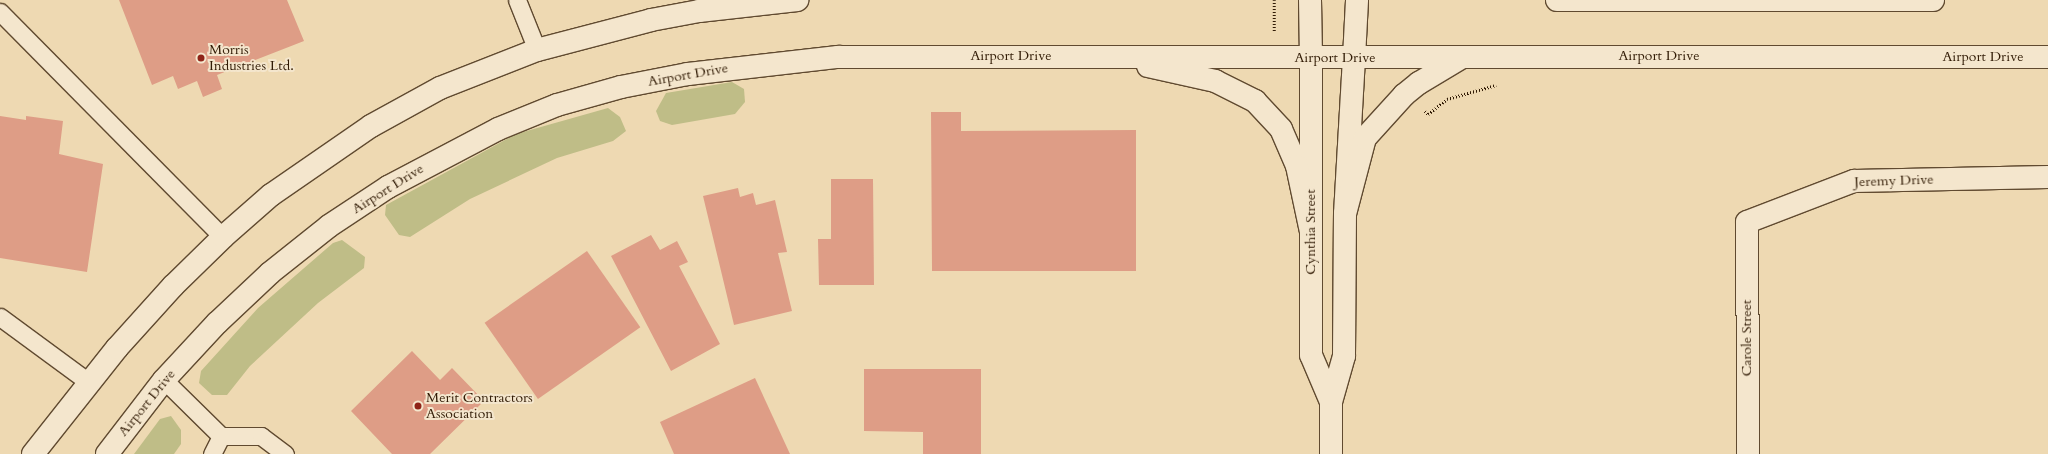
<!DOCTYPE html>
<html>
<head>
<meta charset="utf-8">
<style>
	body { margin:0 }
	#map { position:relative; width:2048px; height:454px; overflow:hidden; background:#eed9b2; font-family:Cardo,serif }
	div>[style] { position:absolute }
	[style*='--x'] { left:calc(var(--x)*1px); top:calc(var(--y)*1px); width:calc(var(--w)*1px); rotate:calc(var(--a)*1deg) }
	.green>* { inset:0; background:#bfbd87 }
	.building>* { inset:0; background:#de9d86; transform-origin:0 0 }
	.path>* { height:2.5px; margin-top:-1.25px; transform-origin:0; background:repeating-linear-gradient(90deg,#311b05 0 1px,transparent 0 3px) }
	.roads { filter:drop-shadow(1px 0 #604a30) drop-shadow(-1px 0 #604a30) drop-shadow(0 1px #604a30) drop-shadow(0 -1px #604a30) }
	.service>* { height:17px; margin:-8.5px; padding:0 8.5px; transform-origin:8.5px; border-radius:8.5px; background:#f4e6cd }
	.minor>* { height:22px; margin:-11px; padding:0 11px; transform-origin:11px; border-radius:11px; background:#f4e6cd }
	.tertiary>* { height:22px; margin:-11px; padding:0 11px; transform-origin:11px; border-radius:11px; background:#f4e6cd }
	.secondary>* { height:22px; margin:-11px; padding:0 11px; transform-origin:11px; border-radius:11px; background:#f4e6cd }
	.dots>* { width:11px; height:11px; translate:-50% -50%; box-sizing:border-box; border:2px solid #f4e6cd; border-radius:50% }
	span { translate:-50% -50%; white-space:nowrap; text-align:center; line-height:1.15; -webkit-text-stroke:4px #f4e6cd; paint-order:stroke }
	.poi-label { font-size:14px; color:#311b05 }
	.left { translate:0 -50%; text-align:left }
	.street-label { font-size:14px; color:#311b05 }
</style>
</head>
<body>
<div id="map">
	<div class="green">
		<i style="clip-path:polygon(732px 82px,744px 89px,745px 102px,735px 114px,672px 125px,660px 121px,656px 111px,666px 93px)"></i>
		<i style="clip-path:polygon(608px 108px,620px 117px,626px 131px,613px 141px,557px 158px,470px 199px,410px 237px,399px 235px,385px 215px,386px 205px,516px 134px)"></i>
		<i style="clip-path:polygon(342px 240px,365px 257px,364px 268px,318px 303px,250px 366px,227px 395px,212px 395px,199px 383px,201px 371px,258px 308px,333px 243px)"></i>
		<i style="clip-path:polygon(171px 416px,181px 430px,181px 444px,174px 454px,134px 454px,160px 419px)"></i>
	</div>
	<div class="building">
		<i style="clip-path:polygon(119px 0,287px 0,304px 41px,217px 75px,222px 89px,203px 97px,197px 81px,178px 89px,173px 76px,152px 85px)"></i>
		<i style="clip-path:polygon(931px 112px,961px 112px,961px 131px,1136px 130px,1136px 271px,932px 271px)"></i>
		<i style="clip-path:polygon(0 116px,26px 120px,26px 116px,63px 121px,59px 154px,103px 164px,87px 272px,0 258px)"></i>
		<i style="clip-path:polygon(831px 179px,873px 179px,874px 285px,819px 285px,818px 239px,831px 239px)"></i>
		<i style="clip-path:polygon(738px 188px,740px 197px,753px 193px,756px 205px,775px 200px,787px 252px,778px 253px,792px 311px,734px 325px,703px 196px)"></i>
		<i style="clip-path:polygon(651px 235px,660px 250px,677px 241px,688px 262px,679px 266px,720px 344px,671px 371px,611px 256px)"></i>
		<i style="left:587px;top:251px;width:93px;height:125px;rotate:55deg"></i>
		<i style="clip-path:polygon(412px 351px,440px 380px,452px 368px,484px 401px,430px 454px,392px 454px,351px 411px)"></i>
		<i style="clip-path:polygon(864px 369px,981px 369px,981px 454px,923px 454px,923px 432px,864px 431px)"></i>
		<i style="clip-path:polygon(755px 378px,790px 454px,674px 454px,660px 422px)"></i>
	</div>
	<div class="path">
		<i style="--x:1274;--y:31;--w:31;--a:-90"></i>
		<i style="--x:1425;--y:111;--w:4;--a:45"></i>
		<i style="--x:1428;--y:114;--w:24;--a:-38"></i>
		<i style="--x:1447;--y:99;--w:51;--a:-15.9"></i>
	</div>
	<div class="roads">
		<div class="service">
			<i style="--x:517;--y:0;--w:54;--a:68.2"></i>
			<i style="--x:0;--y:12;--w:317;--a:45.3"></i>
			<i style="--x:0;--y:317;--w:112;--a:36.3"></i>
			<i style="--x:164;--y:380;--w:80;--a:44.5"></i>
			<i style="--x:221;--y:436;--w:40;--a:0"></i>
			<i style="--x:261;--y:436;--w:30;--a:37"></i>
			<i style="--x:212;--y:454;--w:20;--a:-63"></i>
		</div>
		<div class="minor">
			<i style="--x:1748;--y:454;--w:232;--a:-90.2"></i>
			<i style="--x:1747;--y:222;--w:115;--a:-21"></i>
			<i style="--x:1854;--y:181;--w:194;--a:-1.2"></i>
		</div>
		<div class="tertiary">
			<i style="--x:1311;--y:57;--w:298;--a:90"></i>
			<i style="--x:1311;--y:355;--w:51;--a:66.9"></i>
			<i style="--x:1331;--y:454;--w:52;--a:-90"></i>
			<i style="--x:1331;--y:402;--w:48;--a:-74.2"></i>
			<i style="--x:1344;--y:356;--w:142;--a:-89.6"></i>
			<i style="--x:1345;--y:214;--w:156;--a:-86.7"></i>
		</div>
		<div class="secondary">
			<i style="--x:1310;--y:0;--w:57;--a:89"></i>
			<i style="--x:1557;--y:0;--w:376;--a:0"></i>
			<i style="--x:1354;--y:58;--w:58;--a:-87"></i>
			<i style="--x:1148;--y:66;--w:69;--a:12.6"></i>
			<i style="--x:1215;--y:81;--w:45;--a:26.6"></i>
			<i style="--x:1255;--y:101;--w:38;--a:47"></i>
			<i style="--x:1281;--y:129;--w:40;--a:66.6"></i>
			<i style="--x:1297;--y:166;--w:67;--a:78"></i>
			<i style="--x:1345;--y:214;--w:79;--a:-75.3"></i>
			<i style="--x:1365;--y:138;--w:58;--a:-47.8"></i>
			<i style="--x:1404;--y:95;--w:19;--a:-39"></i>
			<i style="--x:1419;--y:83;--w:49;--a:-30.8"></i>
			<i style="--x:33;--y:454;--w:135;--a:-51.6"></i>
			<i style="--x:117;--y:348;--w:84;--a:-47.9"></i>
			<i style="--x:173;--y:286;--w:70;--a:-44.4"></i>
			<i style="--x:223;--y:237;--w:64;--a:-41.2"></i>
			<i style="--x:271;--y:195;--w:121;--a:-34.6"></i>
			<i style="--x:371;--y:126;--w:79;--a:-28.8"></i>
			<i style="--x:440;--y:88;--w:104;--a:-21.4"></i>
			<i style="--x:537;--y:50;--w:118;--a:-14.7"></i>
			<i style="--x:651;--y:20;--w:49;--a:-10.6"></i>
			<i style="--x:699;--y:11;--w:99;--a:-6.4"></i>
			<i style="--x:107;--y:454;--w:93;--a:-52.4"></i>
			<i style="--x:164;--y:380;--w:78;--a:-47.1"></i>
			<i style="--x:217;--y:323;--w:73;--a:-43.3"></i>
			<i style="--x:270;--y:273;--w:75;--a:-38.5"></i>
			<i style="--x:329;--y:226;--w:71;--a:-33.5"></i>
			<i style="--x:388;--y:187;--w:124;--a:-27.8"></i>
			<i style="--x:498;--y:129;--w:64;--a:-22.1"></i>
			<i style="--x:557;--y:105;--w:66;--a:-15.7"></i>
			<i style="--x:621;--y:87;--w:68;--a:-11"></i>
			<i style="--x:688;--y:74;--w:151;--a:-6.5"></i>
			<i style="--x:838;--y:57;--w:1210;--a:0"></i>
		</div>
	</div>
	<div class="dots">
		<i style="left:201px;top:58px;background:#8f2418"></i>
		<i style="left:418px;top:406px;background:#8f2418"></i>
	</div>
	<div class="poi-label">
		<span class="left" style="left:209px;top:58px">Morris<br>Industries Ltd.</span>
		<span class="left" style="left:426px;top:406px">Merit Contractors<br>Association</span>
	</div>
	<div class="street-label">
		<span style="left:1011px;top:56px">Airport Drive</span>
		<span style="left:1659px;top:56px">Airport Drive</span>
		<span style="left:1983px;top:57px">Airport Drive</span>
		<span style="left:1335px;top:58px">Airport Drive</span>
		<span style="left:688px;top:75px;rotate:-10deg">Airport Drive</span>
		<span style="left:1894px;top:181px;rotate:-2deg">Jeremy Drive</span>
		<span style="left:388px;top:189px;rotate:-32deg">Airport Drive</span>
		<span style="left:1311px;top:232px;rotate:-90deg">Cynthia Street</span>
		<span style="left:1747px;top:338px;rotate:-90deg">Carole Street</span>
		<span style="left:147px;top:403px;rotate:-51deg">Airport Drive</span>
	</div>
</div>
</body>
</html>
